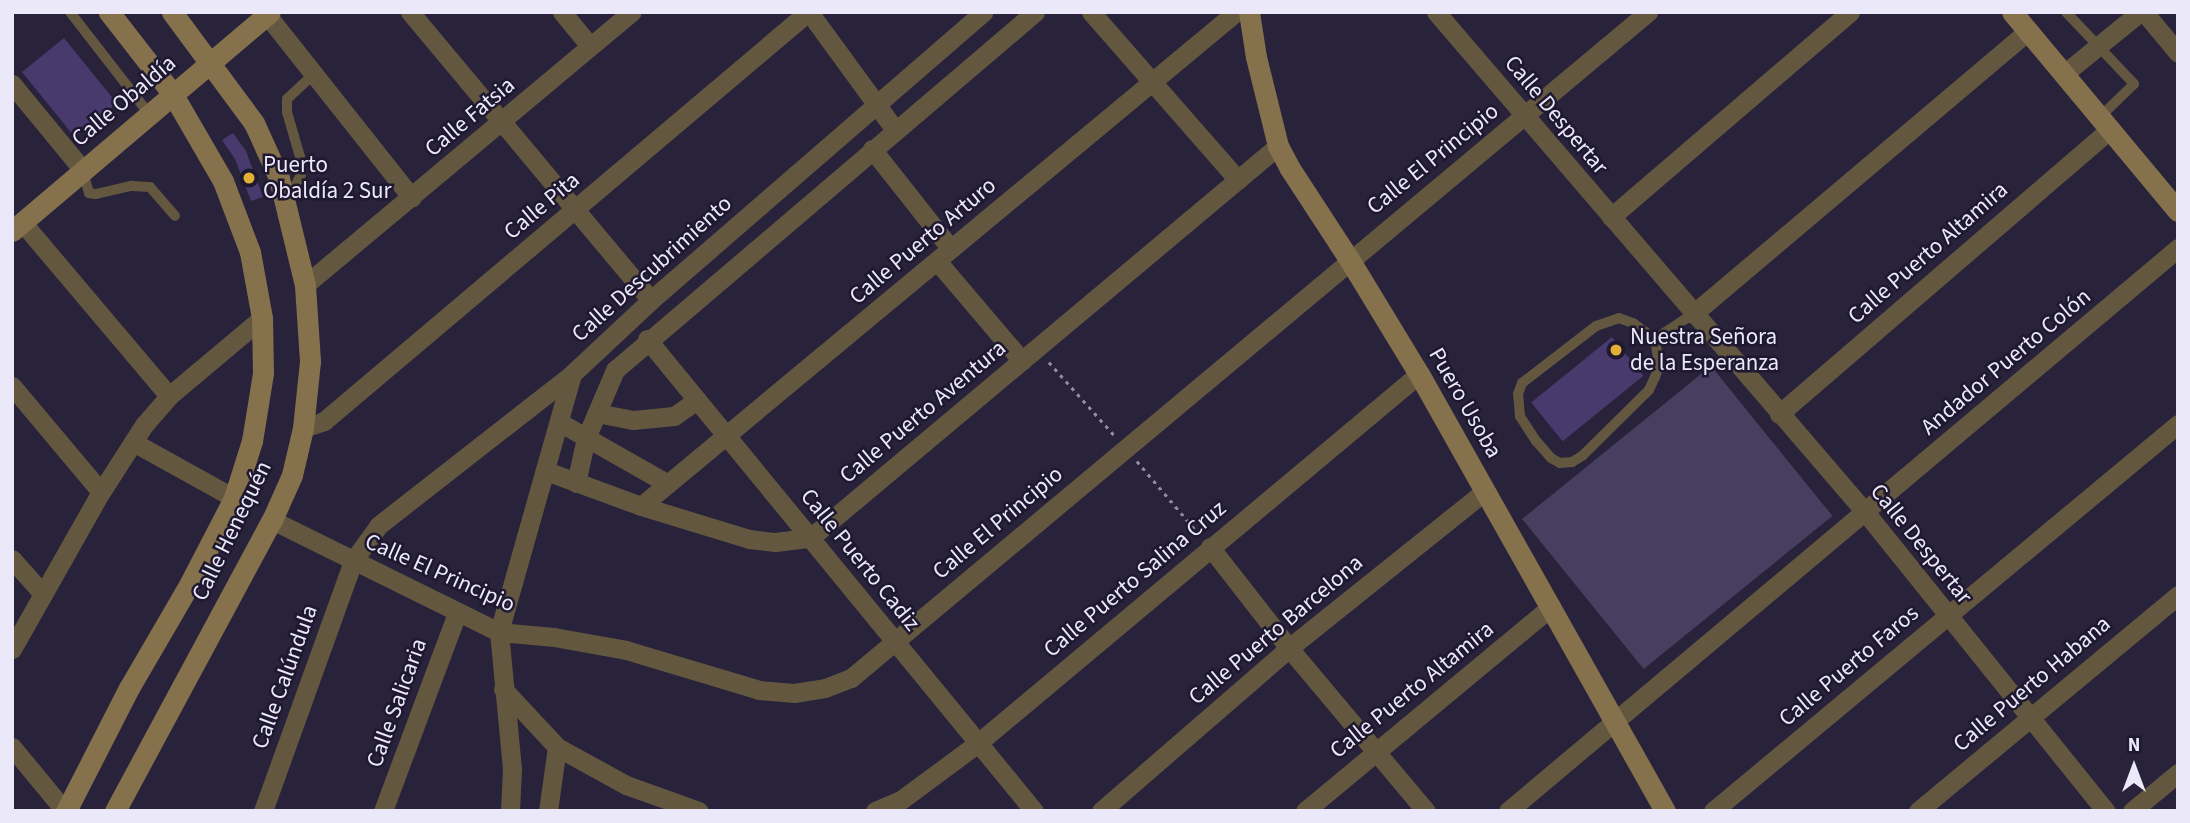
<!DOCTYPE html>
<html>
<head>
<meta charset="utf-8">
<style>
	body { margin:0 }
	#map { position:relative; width:2190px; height:823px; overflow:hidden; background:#28223a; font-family:"Source Sans 3",sans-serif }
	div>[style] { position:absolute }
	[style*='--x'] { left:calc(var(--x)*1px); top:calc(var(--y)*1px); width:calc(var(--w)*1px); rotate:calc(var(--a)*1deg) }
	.green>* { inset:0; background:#473f60; transform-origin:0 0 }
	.building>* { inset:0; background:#483a6d; transform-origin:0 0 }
	.path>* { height:2.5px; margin-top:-1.25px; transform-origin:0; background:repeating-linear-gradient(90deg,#918da0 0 3.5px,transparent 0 8.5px) }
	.lane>* { height:10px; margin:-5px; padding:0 5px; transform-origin:5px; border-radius:5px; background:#635740 }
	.street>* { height:19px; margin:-9.5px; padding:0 9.5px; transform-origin:9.5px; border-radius:9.5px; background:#635740 }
	.secondary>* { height:21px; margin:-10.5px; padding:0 10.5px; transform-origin:10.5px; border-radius:10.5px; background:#85714c }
	.dots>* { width:19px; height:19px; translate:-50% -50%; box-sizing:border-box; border:4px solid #1e1830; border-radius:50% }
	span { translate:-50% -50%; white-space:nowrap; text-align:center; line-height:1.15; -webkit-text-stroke:5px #1e1830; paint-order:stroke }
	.street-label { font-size:23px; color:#ebe9f9 }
	.poi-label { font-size:23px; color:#ebe9f9 }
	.left { translate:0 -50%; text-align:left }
	.frame { position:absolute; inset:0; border:14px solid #ebe9f9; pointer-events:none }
	.north { position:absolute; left:2099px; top:732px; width:70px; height:70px; -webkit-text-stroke:5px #1e1830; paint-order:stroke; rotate:0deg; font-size:19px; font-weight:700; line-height:28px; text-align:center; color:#ebe9f9 }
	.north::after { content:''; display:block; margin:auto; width:24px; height:32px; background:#ebe9f9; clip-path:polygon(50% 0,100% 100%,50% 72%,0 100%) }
</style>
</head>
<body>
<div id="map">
	<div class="green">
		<i style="left:1711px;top:366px;width:193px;height:243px;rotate:51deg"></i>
	</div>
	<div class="building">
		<i style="left:64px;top:38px;width:84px;height:54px;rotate:51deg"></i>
		<i style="clip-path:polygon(233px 133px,246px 151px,263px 197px,251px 201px,235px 159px,222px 140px)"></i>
		<i style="left:1612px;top:337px;width:50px;height:104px;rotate:51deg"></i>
	</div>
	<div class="path">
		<i style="--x:1049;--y:362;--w:98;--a:48.3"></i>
		<i style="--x:1137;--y:461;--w:96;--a:49.7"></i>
	</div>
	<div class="lane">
		<i style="--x:70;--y:12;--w:129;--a:52.2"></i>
		<i style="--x:2066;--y:12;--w:99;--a:46.6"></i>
		<i style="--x:2134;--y:84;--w:47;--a:135.9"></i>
		<i style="--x:83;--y:171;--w:23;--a:75"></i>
		<i style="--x:89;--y:193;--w:7;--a:8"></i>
		<i style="--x:96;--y:194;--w:37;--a:-13"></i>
		<i style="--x:132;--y:186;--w:18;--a:3"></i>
		<i style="--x:150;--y:187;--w:38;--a:49"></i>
		<i style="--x:287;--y:202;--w:30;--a:-63"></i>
		<i style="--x:301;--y:175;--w:18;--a:-93"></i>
		<i style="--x:300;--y:157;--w:47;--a:-106.1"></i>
		<i style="--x:287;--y:112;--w:13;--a:-90"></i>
		<i style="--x:287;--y:99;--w:37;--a:-43"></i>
		<i style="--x:1619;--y:318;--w:15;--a:20"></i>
		<i style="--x:1633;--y:323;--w:27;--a:36"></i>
		<i style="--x:1655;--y:339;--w:26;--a:81"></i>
		<i style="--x:1659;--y:365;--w:13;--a:108"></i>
		<i style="--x:1655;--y:377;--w:14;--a:115"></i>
		<i style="--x:1649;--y:390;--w:94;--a:135.4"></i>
		<i style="--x:1582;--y:456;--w:12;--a:149"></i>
		<i style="--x:1572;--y:462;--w:12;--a:175"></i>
		<i style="--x:1560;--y:463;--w:10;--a:-151"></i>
		<i style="--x:1551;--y:458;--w:23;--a:-131"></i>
		<i style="--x:1536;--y:441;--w:30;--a:-123"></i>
		<i style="--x:1520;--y:416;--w:22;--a:-95"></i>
		<i style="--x:1518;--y:394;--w:12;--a:-70"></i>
		<i style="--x:1522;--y:383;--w:93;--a:-37.6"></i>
		<i style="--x:1596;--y:326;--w:24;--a:-19"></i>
		<i style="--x:1655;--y:339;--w:45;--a:-33.3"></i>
	</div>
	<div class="street">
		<i style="--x:410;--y:12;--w:376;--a:50.1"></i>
		<i style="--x:562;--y:12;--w:44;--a:50.5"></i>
		<i style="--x:809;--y:12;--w:146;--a:53.9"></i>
		<i style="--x:1091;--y:12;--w:223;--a:48.8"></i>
		<i style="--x:1436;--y:12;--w:660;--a:49.36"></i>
		<i style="--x:1866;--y:513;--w:383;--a:51.2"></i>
		<i style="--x:2144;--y:12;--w:53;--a:50.3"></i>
		<i style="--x:267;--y:15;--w:233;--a:51.6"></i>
		<i style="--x:2065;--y:73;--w:97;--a:-39.1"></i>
		<i style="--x:12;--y:84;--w:112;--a:50.5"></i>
		<i style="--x:872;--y:149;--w:127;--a:51.7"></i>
		<i style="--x:1611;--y:217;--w:315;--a:-40.6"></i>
		<i style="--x:22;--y:222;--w:228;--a:49.8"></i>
		<i style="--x:937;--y:261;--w:131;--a:49.6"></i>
		<i style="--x:305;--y:285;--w:426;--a:-39.9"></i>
		<i style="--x:1693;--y:314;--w:437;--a:-40.2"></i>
		<i style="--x:647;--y:339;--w:610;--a:50.65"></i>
		<i style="--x:12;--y:386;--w:138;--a:50"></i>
		<i style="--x:597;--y:413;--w:37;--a:11"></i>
		<i style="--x:633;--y:420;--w:41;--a:-5.6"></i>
		<i style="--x:674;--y:416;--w:28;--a:-35"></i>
		<i style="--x:1779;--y:414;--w:437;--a:-40.7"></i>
		<i style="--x:559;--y:422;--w:125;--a:29.6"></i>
		<i style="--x:303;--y:428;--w:22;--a:-18"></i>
		<i style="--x:324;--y:421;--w:634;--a:-40.2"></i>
		<i style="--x:133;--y:442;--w:115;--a:29"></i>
		<i style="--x:546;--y:471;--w:101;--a:20.2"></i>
		<i style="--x:641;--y:506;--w:113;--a:17"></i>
		<i style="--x:749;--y:539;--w:26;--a:7"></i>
		<i style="--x:775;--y:542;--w:35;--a:-7"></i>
		<i style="--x:810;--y:538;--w:610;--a:-39.95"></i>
		<i style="--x:576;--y:483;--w:46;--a:-77.5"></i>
		<i style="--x:586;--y:438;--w:74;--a:-66.9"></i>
		<i style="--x:615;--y:370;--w:552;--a:-40.44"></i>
		<i style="--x:641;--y:506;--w:773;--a:-39.7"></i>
		<i style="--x:272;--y:520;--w:253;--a:26.3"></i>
		<i style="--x:499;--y:632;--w:55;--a:5.2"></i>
		<i style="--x:554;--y:637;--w:73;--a:10.2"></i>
		<i style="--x:626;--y:650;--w:139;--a:16.7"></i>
		<i style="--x:759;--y:690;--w:35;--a:5"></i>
		<i style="--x:794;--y:693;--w:31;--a:-9"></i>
		<i style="--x:825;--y:688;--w:28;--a:-21"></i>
		<i style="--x:851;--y:678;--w:1039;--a:-39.88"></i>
		<i style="--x:1210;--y:547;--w:128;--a:52"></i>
		<i style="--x:1289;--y:648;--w:213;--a:50"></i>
		<i style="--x:12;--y:559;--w:47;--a:48.5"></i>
		<i style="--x:12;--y:649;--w:180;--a:-60.5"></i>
		<i style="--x:101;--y:492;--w:80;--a:-57.3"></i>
		<i style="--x:144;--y:425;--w:38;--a:-49"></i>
		<i style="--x:169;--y:396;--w:121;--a:-40"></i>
		<i style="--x:503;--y:689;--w:79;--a:47"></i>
		<i style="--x:557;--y:747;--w:79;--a:28.8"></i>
		<i style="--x:626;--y:785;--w:77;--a:19.6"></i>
		<i style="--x:12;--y:747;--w:83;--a:50.4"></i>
		<i style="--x:263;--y:811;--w:266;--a:-70.2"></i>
		<i style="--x:353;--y:561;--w:44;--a:-54.2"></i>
		<i style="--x:379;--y:525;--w:245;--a:-38"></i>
		<i style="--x:572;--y:374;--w:108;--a:-43.1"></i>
		<i style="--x:651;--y:300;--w:440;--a:-40.9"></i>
		<i style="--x:383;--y:811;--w:211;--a:-69.5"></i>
		<i style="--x:510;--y:811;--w:42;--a:-87.3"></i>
		<i style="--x:512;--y:769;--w:138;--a:-95.4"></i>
		<i style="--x:499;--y:632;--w:268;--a:-74.2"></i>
		<i style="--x:548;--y:811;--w:65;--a:-82"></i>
		<i style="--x:875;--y:811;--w:28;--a:-23"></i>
		<i style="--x:901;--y:800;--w:96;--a:-36.5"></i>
		<i style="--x:978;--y:743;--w:575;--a:-39.92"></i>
		<i style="--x:1101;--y:811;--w:249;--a:-40.9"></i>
		<i style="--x:1289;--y:648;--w:251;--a:-38.7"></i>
		<i style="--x:1305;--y:811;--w:320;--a:-39.7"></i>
		<i style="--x:1508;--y:811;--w:875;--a:-40.04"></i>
		<i style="--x:1713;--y:811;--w:605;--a:-39.77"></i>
		<i style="--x:1918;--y:811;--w:338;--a:-39.7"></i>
		<i style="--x:2132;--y:811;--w:60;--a:-39.6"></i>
	</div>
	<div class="secondary">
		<i style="--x:1249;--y:12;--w:46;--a:81.2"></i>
		<i style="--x:1256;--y:57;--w:92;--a:76.1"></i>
		<i style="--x:1278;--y:146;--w:24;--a:62"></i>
		<i style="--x:1289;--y:167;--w:110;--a:56.9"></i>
		<i style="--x:1349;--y:259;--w:135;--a:58.7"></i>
		<i style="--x:1419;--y:374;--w:501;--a:60.62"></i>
		<i style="--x:2012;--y:12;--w:259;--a:50.2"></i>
		<i style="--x:12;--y:231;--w:338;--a:-40.3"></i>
		<i style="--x:66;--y:811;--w:138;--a:-62.9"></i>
		<i style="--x:129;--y:688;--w:121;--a:-59.8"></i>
		<i style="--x:190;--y:583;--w:96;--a:-62.6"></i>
		<i style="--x:234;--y:498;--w:60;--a:-72.5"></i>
		<i style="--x:252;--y:441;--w:69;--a:-80.8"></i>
		<i style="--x:263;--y:373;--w:55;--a:-91"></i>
		<i style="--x:262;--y:318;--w:67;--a:-100.3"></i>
		<i style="--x:250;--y:252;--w:76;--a:-110.8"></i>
		<i style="--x:223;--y:181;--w:102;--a:-120.1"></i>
		<i style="--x:172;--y:93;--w:103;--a:-127.9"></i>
		<i style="--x:115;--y:811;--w:331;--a:-61.7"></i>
		<i style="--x:272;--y:520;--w:49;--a:-66"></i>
		<i style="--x:292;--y:475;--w:48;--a:-76.8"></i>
		<i style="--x:303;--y:428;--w:67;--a:-84"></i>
		<i style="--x:310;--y:361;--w:76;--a:-93.8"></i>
		<i style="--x:305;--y:285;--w:110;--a:-103.7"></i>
		<i style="--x:279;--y:178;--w:60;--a:-114.4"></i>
		<i style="--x:254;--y:123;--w:138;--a:-126.5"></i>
	</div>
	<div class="dots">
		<i style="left:249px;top:178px;background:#e4ae35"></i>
		<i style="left:1616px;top:350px;background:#e4ae35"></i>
	</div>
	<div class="street-label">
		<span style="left:124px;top:101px;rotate:-40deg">Calle Obaldía</span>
		<span style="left:1556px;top:115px;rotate:50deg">Calle Despertar</span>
		<span style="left:470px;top:117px;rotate:-40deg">Calle Fatsia</span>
		<span style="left:1433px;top:159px;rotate:-39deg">Calle El Principio</span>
		<span style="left:542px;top:206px;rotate:-40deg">Calle Pita</span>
		<span style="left:923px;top:241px;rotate:-40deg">Calle Puerto Arturo</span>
		<span style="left:1928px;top:253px;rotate:-41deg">Calle Puerto Altamira</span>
		<span style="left:652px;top:269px;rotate:-42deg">Calle Descubrimiento</span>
		<span style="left:2006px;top:362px;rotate:-40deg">Andador Puerto Colón</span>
		<span style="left:1465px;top:403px;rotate:60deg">Puero Usoba</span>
		<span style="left:923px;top:412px;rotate:-40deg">Calle Puerto Aventura</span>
		<span style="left:998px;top:523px;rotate:-40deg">Calle El Principio</span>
		<span style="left:232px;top:531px;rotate:-64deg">Calle Henequén</span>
		<span style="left:1921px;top:544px;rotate:51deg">Calle Despertar</span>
		<span style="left:860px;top:560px;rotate:51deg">Calle Puerto Cadiz</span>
		<span style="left:440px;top:573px;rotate:24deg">Calle El Principio</span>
		<span style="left:1135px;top:579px;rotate:-40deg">Calle Puerto Salina Cruz</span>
		<span style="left:1276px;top:630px;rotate:-40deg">Calle Puerto Barcelona</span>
		<span style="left:1849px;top:666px;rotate:-40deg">Calle Puerto Faros</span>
		<span style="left:285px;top:677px;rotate:-70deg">Calle Calúndula</span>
		<span style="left:2032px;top:684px;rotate:-40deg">Calle Puerto Habana</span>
		<span style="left:1412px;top:690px;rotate:-39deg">Calle Puerto Altamira</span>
		<span style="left:397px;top:703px;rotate:-70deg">Calle Salicaria</span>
	</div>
	<div class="poi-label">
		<span class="left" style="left:263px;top:178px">Puerto<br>Obaldía 2 Sur</span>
		<span class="left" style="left:1630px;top:350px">Nuestra Señora<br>de la Esperanza</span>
	</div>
	<div class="frame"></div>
	<div class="north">N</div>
</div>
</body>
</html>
